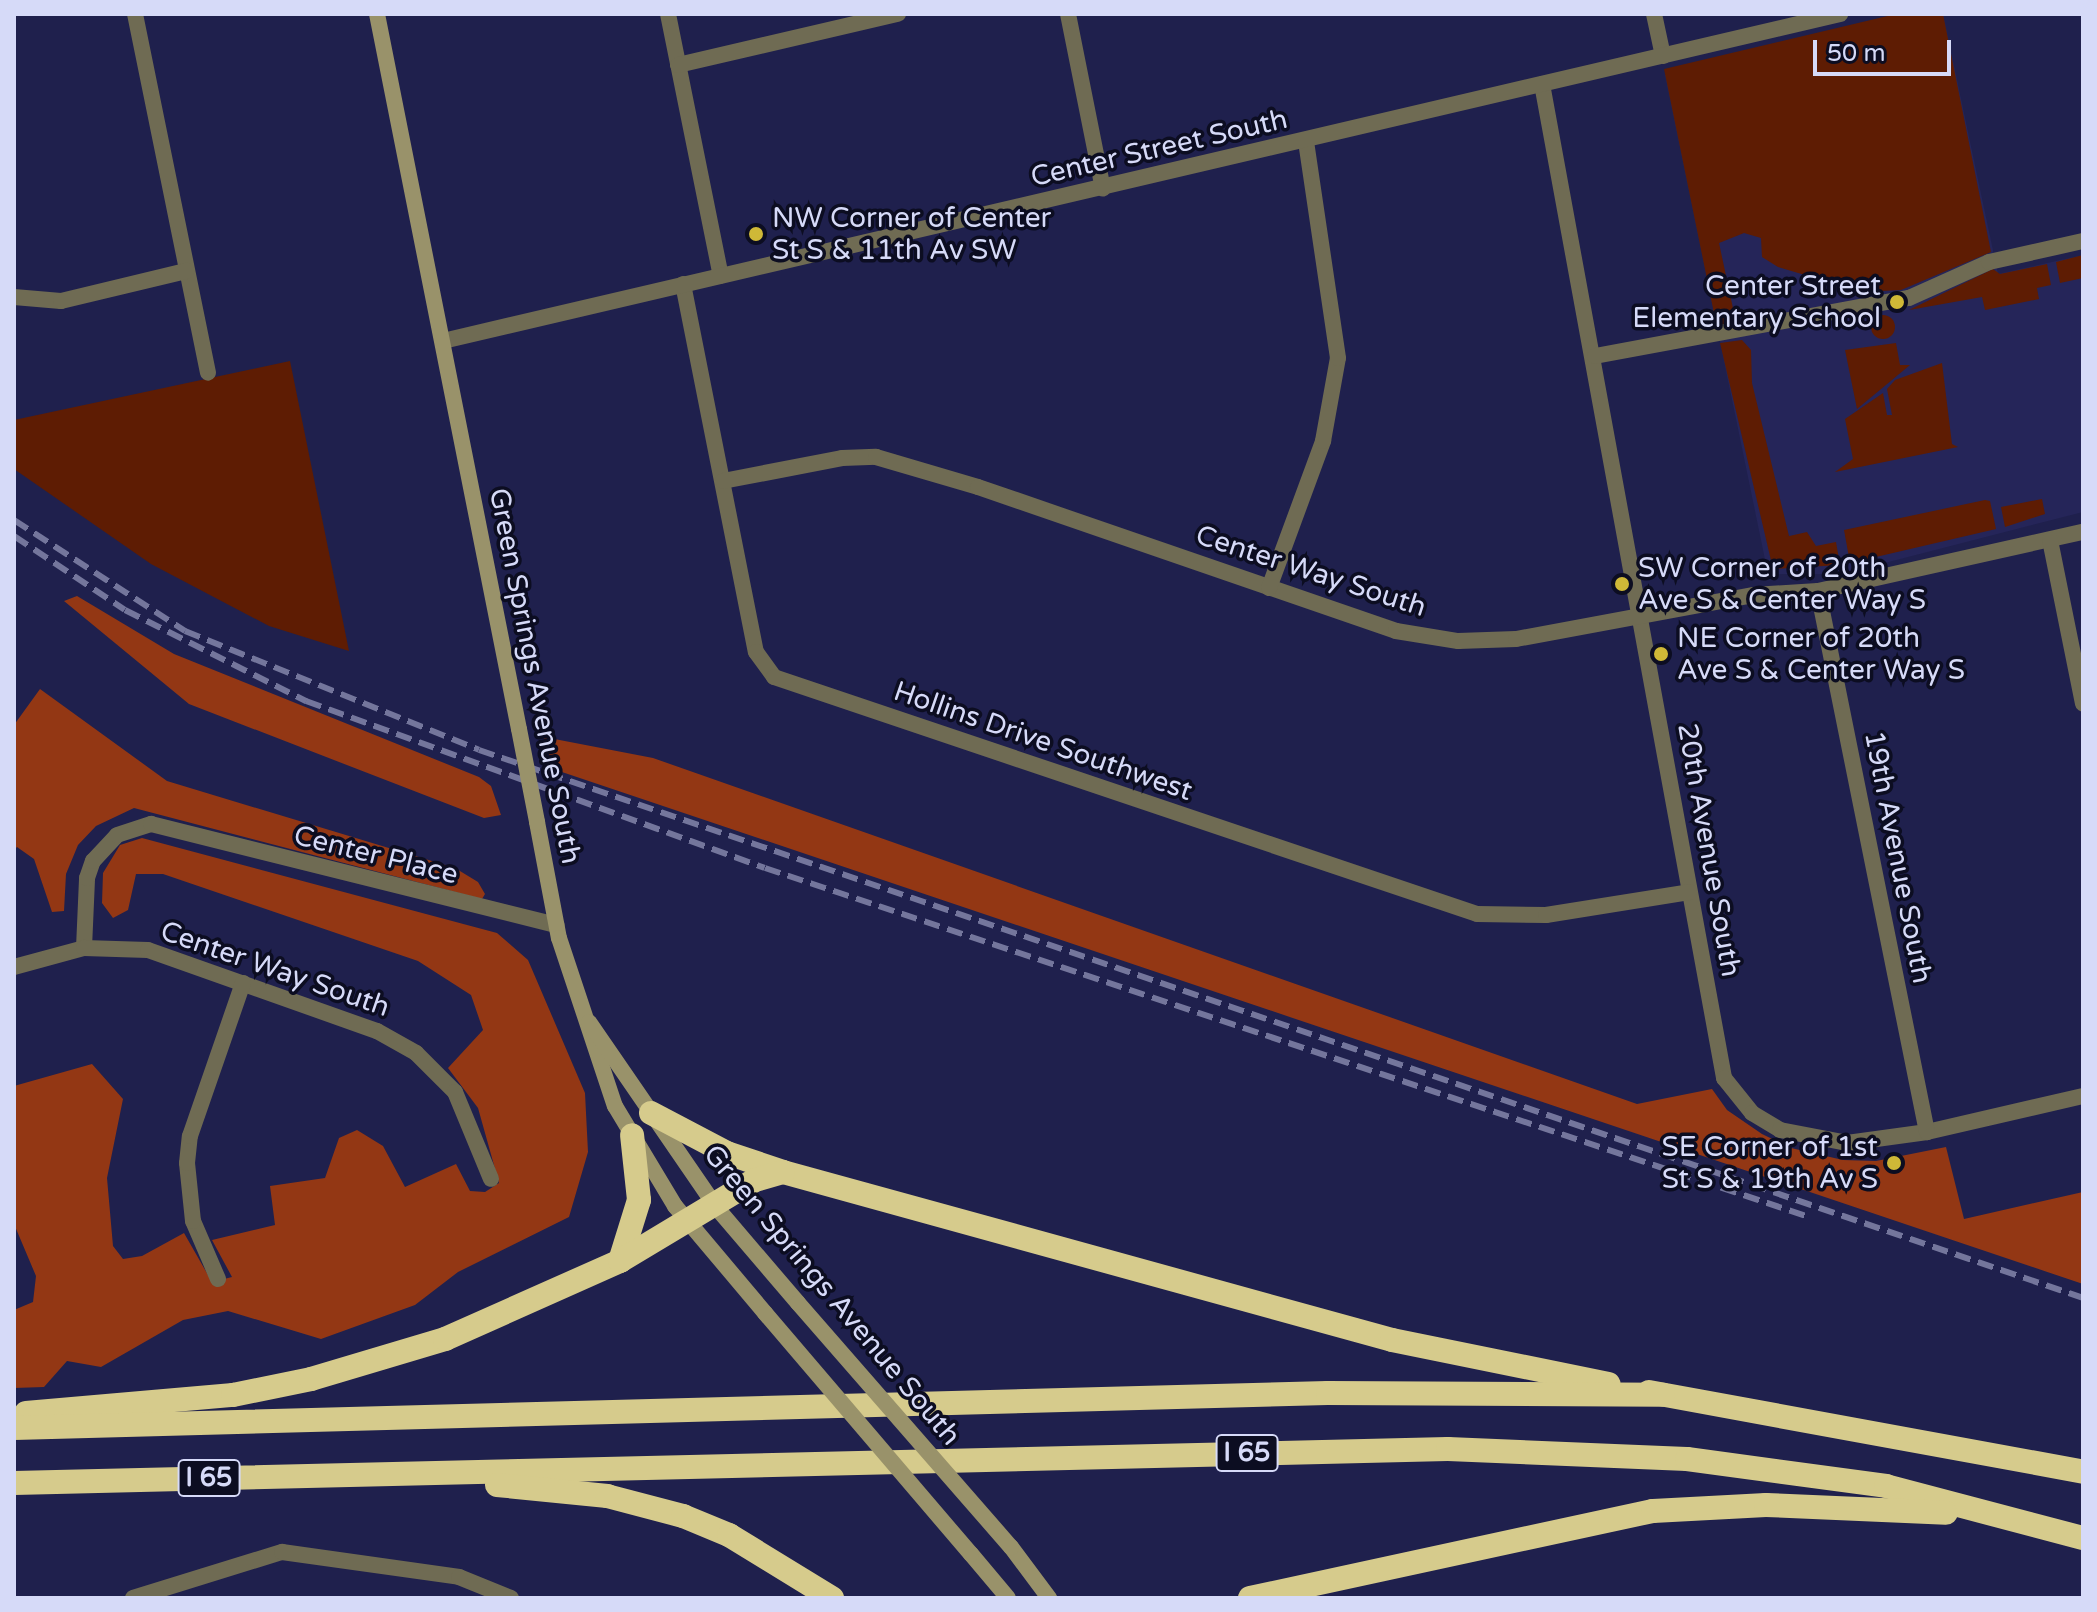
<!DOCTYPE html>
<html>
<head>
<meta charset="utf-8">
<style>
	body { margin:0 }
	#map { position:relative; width:2097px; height:1612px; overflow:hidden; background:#1f204d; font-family:"Varela Round",sans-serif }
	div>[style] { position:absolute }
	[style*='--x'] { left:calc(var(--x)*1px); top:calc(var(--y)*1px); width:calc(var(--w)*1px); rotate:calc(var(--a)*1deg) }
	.built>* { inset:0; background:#252559 }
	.green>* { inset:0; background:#5e1c03 }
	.round { border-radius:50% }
	.forest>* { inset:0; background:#933714 }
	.minor>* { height:16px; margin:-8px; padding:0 8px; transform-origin:8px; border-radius:8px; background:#6f6b53 }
	.tertiary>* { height:16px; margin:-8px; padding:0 8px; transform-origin:8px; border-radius:8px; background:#6f6b53 }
	.secondary>* { height:16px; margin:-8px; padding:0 8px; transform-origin:8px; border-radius:8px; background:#99926a }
	.motorway>* { height:24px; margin:-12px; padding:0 12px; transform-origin:12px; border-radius:12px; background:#d6cb8c }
	.rail>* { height:6px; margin-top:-3px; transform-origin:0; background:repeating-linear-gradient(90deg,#74769c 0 16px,transparent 0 24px) }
	.secondary-bridge>* { height:16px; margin:-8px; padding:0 8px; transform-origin:8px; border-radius:8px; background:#99926a }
	.dots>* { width:22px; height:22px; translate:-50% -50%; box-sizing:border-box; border:4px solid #0c0d21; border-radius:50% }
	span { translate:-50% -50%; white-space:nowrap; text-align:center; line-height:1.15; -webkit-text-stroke:7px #0c0d21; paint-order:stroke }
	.shield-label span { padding:2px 6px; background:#0c0d21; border:2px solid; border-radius:6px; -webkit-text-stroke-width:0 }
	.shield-label { font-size:26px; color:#d6daf8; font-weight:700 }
	.street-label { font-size:28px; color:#d6daf8 }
	.poi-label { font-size:28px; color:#d6daf8 }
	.left { translate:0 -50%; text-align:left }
	.right { translate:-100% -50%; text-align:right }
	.frame { position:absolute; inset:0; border:16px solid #d6daf8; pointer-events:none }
	.scale { position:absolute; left:1813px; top:40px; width:138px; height:36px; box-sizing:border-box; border:4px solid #d6daf8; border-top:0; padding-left:10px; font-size:24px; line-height:28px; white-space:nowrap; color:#d6daf8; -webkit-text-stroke:6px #0c0d21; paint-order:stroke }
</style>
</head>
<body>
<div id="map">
	<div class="built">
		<i style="clip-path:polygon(1922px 14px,1943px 14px,1998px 274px,2083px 255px,2083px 512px,1842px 574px,1768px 574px,1665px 75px)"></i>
	</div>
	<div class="green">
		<i style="clip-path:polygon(1896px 14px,1943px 14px,1991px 252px,1901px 290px,1862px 292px,1778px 267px,1762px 257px,1761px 238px,1744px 233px,1719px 243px,1737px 327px,1717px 328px,1664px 69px)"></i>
		<i style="clip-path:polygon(2083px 255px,2083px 278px,2060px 283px,2056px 262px)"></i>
		<i style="clip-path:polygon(2047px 264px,2051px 285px,2037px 288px,2039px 299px,1985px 310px,1982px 297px,1909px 310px,1993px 269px,2000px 274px)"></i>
		<i class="round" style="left:1871px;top:315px;width:24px;height:24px"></i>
		<i style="clip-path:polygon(1742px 340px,1751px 350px,1752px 383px,1789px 536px,1785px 537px,1807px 532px,1816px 546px,1836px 542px,1840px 565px,1773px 569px,1720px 343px)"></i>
		<i style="clip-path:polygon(1896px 343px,1900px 365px,1910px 365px,1857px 409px,1845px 350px)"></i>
		<i style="clip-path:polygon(290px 361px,349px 651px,269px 626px,151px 564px,14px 469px,14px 420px)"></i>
		<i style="clip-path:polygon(1942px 363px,1952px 444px,1958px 447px,1835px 472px,1853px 459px,1845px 419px,1883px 393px,1887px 415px,1892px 415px,1887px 389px,1895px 380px)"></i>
		<i style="clip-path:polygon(2042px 499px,2045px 514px,2005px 527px,2001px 507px)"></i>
		<i style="clip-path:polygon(1985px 500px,1990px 501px,1996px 529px,1850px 563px,1844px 530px)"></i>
	</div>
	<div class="forest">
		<i style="clip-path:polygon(77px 596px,174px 654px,479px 777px,491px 786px,501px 815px,484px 818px,189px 704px,64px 601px)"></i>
		<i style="clip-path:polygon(40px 689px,167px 781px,455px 868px,478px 882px,485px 894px,482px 899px,134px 808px,96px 826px,78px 845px,66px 874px,64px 911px,52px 912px,34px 859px,17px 847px,14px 850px,14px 725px)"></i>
		<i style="clip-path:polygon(544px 737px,653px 758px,1637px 1104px,1712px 1089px,1727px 1110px,1762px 1134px,1791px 1148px,1843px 1160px,1876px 1161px,1946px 1147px,1964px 1219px,2083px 1192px,2083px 1284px,553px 769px)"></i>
		<i style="clip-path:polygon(142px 838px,497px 933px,528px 960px,585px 1093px,588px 1152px,569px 1217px,458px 1272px,415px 1305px,321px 1339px,228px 1311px,183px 1320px,101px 1367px,67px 1361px,44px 1387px,14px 1388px,14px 1310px,33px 1302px,36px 1276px,14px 1224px,14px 1086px,92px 1064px,123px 1099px,107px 1178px,113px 1246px,123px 1259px,142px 1256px,184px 1233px,212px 1282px,232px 1277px,212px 1240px,275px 1225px,270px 1186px,325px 1178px,339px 1138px,357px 1130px,383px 1146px,405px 1187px,456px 1164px,470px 1191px,485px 1192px,499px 1183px,478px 1108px,448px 1068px,483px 1030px,471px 995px,418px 961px,163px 874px,136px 874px,128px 910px,113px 918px,102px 903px,103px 873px,120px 845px)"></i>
	</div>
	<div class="minor">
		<i style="--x:135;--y:14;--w:366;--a:78.5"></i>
		<i style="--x:668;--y:14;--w:267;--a:78.6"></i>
		<i style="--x:1068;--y:14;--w:178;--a:78.7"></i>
		<i style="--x:1654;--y:14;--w:43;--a:77.9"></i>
		<i style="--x:678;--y:65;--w:226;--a:-13.1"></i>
		<i style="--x:1542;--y:84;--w:1011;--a:79.62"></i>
		<i style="--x:1724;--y:1078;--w:45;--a:51.3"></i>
		<i style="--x:1752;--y:1113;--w:33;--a:31"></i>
		<i style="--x:1780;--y:1130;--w:68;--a:11"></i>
		<i style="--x:1847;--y:1143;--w:81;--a:-7.8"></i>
		<i style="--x:1927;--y:1132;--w:160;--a:-13"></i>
		<i style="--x:683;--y:284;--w:375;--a:78.8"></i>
		<i style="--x:756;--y:652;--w:31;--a:54"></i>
		<i style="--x:774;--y:677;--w:742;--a:18.63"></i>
		<i style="--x:1477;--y:914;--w:69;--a:0.8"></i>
		<i style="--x:1546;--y:915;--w:145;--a:-9.1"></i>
		<i style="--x:14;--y:297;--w:47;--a:4.9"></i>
		<i style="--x:61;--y:301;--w:129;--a:-13.5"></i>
		<i style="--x:1595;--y:356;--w:319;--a:-10.5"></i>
		<i style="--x:1909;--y:298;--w:88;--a:-24.2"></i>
		<i style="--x:1989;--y:262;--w:96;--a:-12.6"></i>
		<i style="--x:723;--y:481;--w:121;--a:-10.9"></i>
		<i style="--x:842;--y:458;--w:34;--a:-2"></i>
		<i style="--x:876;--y:457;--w:106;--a:16.4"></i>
		<i style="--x:978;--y:487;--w:442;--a:19"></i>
		<i style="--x:1396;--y:631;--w:63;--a:9.2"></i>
		<i style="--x:1458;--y:641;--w:58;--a:-2"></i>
		<i style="--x:1516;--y:639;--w:242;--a:-10.5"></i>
		<i style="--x:1754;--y:595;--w:64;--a:-3.6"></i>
		<i style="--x:1818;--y:591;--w:271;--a:-12.6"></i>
		<i style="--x:2050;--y:540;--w:167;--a:78.6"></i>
		<i style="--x:1269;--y:588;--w:157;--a:-69.8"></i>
		<i style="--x:1323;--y:441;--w:84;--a:-79.8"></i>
		<i style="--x:1338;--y:358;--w:219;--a:-98.4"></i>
		<i style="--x:1818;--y:591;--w:552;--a:78.61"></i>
		<i style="--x:84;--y:948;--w:70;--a:-87.5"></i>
		<i style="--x:87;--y:878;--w:18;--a:-71"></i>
		<i style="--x:93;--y:861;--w:35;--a:-47"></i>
		<i style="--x:117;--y:835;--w:36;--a:-18"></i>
		<i style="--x:151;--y:824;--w:418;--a:14"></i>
		<i style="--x:14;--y:967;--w:73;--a:-15.2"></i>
		<i style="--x:84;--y:948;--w:64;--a:1.8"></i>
		<i style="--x:148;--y:950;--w:243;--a:19.5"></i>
		<i style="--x:377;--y:1031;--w:45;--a:29.4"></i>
		<i style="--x:416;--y:1053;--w:55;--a:45"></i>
		<i style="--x:455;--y:1092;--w:94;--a:67.5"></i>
		<i style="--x:218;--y:1279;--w:63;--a:-113.3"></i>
		<i style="--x:193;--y:1221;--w:58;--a:-95.9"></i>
		<i style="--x:187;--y:1163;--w:27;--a:-84"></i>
		<i style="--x:190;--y:1136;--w:162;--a:-70.9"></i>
		<i style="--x:133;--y:1598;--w:156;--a:-17.2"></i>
		<i style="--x:282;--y:1552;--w:179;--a:8"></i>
		<i style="--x:459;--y:1577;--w:56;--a:22"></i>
	</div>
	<div class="tertiary">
		<i style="--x:443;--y:341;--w:1435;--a:-13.17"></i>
	</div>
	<div class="secondary">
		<i style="--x:377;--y:14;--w:729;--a:78.77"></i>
		<i style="--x:537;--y:822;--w:118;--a:79.3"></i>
		<i style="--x:559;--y:938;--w:177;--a:71.6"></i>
		<i style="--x:615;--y:1106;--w:117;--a:59"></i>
		<i style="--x:675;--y:1206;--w:140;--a:49.9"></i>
		<i style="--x:589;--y:1022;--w:224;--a:55.5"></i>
		<i style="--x:716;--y:1207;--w:126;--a:49.5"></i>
		<i style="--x:1011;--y:1547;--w:64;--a:53.3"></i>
		<i style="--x:971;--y:1554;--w:57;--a:49.9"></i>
	</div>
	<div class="motorway">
		<i style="--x:651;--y:1113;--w:86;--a:27.8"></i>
		<i style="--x:727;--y:1153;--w:59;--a:18.7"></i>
		<i style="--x:783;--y:1172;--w:632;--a:15.42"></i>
		<i style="--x:1392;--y:1340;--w:221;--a:11.5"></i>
		<i style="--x:620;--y:1261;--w:64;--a:-72.7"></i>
		<i style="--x:639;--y:1200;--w:65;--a:-96.1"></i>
		<i style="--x:1649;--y:1392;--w:441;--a:10.4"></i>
		<i style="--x:26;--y:1413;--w:208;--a:-5"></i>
		<i style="--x:233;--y:1395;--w:80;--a:-11.6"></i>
		<i style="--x:311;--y:1379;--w:140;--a:-16.6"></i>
		<i style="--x:445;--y:1339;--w:192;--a:-24"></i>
		<i style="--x:620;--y:1261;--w:157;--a:-31"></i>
		<i style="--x:755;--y:1180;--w:29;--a:-16"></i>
		<i style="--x:14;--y:1428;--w:1314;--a:-1.53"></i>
		<i style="--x:1328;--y:1393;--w:335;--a:0.3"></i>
		<i style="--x:14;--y:1483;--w:1434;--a:-1.36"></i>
		<i style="--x:1448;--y:1449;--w:239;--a:2.4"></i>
		<i style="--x:1687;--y:1459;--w:201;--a:7.7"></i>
		<i style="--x:1886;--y:1486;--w:204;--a:14.8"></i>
		<i style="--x:497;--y:1485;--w:111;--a:5.7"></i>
		<i style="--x:607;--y:1496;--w:79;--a:14.7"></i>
		<i style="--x:683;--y:1516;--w:50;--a:22.4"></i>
		<i style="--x:729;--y:1535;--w:121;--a:31.5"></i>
		<i style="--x:1250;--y:1598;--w:412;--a:-12.2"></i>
		<i style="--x:1653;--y:1511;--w:113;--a:-3"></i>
		<i style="--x:1766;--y:1505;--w:180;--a:2.5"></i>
	</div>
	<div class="rail">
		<i style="--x:14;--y:520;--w:204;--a:33"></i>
		<i style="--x:185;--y:631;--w:317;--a:22"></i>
		<i style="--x:479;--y:750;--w:1695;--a:18.86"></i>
		<i style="--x:14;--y:536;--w:133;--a:33.7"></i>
		<i style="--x:125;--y:610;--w:203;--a:26.7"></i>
		<i style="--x:306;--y:701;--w:488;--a:20"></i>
		<i style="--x:765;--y:868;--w:1098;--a:18.48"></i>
	</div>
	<div class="secondary-bridge">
		<i style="--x:519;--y:729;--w:95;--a:79"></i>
		<i style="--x:798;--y:1303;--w:324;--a:48.9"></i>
		<i style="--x:765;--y:1313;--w:317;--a:49.5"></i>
	</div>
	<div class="dots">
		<i style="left:756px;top:234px;background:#cfb837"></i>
		<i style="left:1897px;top:302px;background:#cfb837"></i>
		<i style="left:1622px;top:584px;background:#cfb837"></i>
		<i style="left:1661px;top:654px;background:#cfb837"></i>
		<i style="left:1894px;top:1163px;background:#cfb837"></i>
	</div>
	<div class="shield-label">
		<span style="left:1247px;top:1453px">I 65</span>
		<span style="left:209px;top:1478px">I 65</span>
	</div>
	<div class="street-label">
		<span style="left:1159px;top:148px;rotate:-13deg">Center Street South</span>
		<span style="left:1311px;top:571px;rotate:18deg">Center Way South</span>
		<span style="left:535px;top:676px;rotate:79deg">Green Springs Avenue South</span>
		<span style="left:1043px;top:741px;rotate:19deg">Hollins Drive Southwest</span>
		<span style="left:1709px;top:850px;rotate:80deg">20th Avenue South</span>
		<span style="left:376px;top:855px;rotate:14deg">Center Place</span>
		<span style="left:1898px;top:857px;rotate:79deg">19th Avenue South</span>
		<span style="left:275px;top:969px;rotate:19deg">Center Way South</span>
		<span style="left:832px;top:1295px;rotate:50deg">Green Springs Avenue South</span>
	</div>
	<div class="poi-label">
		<span class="left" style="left:772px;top:234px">NW Corner of Center<br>St S &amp; 11th Av SW</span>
		<span class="right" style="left:1881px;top:302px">Center Street<br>Elementary School</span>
		<span class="left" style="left:1638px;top:584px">SW Corner of 20th<br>Ave S &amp; Center Way S</span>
		<span class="left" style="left:1677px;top:654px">NE Corner of 20th<br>Ave S &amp; Center Way S</span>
		<span class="right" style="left:1878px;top:1163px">SE Corner of 1st<br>St S &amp; 19th Av S</span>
	</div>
	<div class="frame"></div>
	<div class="scale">50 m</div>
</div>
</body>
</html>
